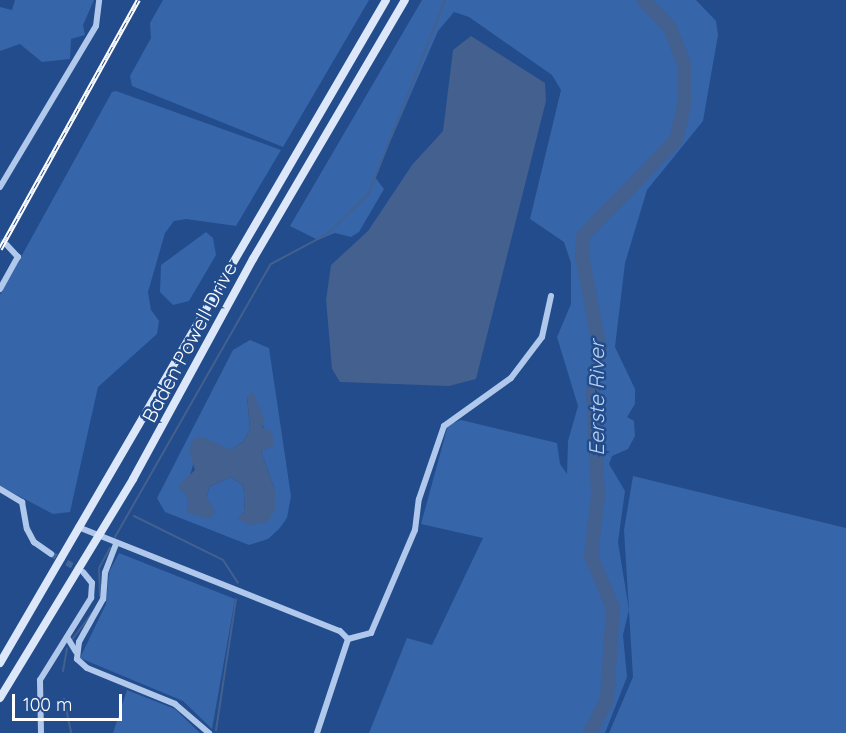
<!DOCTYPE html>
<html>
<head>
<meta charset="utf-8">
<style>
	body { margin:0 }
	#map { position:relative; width:846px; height:733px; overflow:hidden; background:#224c8c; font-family:Quicksand,sans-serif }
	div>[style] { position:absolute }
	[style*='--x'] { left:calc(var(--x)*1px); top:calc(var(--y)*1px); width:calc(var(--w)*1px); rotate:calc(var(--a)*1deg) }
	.green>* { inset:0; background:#3665a9 }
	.water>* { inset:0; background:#43608e }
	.stream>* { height:2px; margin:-1px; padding:0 1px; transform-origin:1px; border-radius:1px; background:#43608e }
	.river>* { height:14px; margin:-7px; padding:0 7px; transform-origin:7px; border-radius:7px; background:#43608e }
	.street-tunnel>* { height:6px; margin-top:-3px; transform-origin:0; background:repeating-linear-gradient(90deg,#43679d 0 6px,transparent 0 9px) }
	.street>* { height:6px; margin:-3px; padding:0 3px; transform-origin:3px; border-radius:3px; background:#b0c8eb }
	.secondary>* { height:8px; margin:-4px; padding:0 4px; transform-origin:4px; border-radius:4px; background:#dce7f9 }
	.rail>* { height:4.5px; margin-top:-2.25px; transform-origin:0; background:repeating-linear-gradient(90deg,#224c8c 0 7px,#fff 0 14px); box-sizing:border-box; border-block:2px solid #fff }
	span { translate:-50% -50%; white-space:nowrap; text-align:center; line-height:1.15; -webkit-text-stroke:5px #224c8c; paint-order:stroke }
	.street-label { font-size:20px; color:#fff }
	.water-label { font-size:21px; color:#bcd3f2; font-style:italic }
	.scale { position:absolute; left:12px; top:694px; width:110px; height:27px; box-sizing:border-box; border:3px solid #fff; border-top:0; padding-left:8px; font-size:18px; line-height:21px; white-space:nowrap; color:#fff; -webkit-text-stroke:4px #224c8c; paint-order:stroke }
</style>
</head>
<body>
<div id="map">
	<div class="green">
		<i style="clip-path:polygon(15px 0,94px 0,83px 25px,85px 35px,71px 39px,70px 59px,42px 62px,20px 44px,0 51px,0 7px,12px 10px)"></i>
		<i style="clip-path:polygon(163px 0,369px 0,283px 147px,132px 86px,130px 76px,151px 38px,150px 23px)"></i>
		<i style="clip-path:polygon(422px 0,696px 0,716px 21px,718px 35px,703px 121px,647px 190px,625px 263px,615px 347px,635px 389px,635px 404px,627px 417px,634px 421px,635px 436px,628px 449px,612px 456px,609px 464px,625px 491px,618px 542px,629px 610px,623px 635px,627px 677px,605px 733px,369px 733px,407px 638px,432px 645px,483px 538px,421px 524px,448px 425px,461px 420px,557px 443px,560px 464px,567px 474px,568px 441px,578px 406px,557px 337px,571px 304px,571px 263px,564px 242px,530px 219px,561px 90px,552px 75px,469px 17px,454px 12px,438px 31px,375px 177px,384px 189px,359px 232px,351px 237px,335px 233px,318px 240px,290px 226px)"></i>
		<i style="clip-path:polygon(116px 91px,281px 150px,236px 226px,186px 219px,174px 221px,165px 233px,148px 292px,151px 310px,159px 321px,157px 334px,98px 387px,70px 512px,53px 514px,0 486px,0 295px,112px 92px)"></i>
		<i style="clip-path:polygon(206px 232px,213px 238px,216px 255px,189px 301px,173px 305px,160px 292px,161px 265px)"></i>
		<i style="clip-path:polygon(evenodd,250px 340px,269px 348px,291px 496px,287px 518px,279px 529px,268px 539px,249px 545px,165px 512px,157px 498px,233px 350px,250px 340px,247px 396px,273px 445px,261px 451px,275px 490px,237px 520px,244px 512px,245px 494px,242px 484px,230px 477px,209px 487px,207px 498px,189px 500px,185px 491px,195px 459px,217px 447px,230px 450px,243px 442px,250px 429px,247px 396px)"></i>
		<i style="clip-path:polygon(633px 476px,846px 528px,846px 733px,609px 733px,633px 677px,624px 530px)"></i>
		<i style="clip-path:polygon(119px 553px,235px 599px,212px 729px,183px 701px,80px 658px,106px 604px,109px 572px)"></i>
		<i style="clip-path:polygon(127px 690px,175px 709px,200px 733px,113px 733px)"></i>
	</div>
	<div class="water">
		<i style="clip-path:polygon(471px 36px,545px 83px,546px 101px,476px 379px,449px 386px,340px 382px,332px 369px,326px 300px,331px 265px,368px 231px,412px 165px,443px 131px,453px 50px)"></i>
		<i style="clip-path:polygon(253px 392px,265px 421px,262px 427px,272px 432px,274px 446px,261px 451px,275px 490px,275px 508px,268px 522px,249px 525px,237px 519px,244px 512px,245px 494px,242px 484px,230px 477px,209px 487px,207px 498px,216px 512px,208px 519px,186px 512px,189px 500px,178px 486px,195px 470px,189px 450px,192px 440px,201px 436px,230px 450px,243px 442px,250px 429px,247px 396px)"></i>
	</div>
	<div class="stream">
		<i style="--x:134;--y:516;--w:99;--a:26.3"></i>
		<i style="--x:223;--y:560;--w:27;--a:57"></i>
		<i style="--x:115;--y:537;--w:314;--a:-60.3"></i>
		<i style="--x:271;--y:264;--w:64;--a:-28.2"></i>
		<i style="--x:327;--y:234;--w:59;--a:-44.3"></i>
		<i style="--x:369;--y:193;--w:207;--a:-68.5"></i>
		<i style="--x:100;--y:596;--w:28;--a:-92"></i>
		<i style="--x:99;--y:568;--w:23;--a:-61"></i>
		<i style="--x:71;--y:641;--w:36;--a:-53"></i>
		<i style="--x:63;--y:671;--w:23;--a:-80"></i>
		<i style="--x:64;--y:699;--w:35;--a:78"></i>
		<i style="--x:216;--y:730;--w:132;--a:-81.3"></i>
	</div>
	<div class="river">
		<i style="--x:590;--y:733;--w:37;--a:-63"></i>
		<i style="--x:607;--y:700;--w:92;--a:-86.3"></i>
		<i style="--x:613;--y:608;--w:56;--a:-112.9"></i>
		<i style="--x:591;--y:556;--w:61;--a:-83.5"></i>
		<i style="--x:598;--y:495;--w:105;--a:-92.7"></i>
		<i style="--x:593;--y:390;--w:41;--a:-80.1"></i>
		<i style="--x:600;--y:350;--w:97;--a:-100.7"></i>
		<i style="--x:582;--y:255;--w:19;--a:-87"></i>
		<i style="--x:583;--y:236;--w:134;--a:-45.9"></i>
		<i style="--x:676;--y:140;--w:35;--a:-77"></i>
		<i style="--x:684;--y:106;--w:42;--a:-90"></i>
		<i style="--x:684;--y:64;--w:39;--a:-111"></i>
		<i style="--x:670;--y:28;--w:38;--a:-133"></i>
	</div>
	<div class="street-tunnel">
		<i style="--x:0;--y:241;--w:8;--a:30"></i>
		<i style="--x:51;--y:554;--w:33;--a:29"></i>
	</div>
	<div class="street">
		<i style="--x:0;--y:187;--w:187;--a:-59.2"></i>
		<i style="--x:96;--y:26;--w:26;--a:-83"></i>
		<i style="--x:0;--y:289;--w:37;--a:-61"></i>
		<i style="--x:18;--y:257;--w:16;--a:-133"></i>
		<i style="--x:0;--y:489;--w:26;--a:31"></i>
		<i style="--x:22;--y:502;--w:27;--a:80"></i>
		<i style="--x:27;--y:529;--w:15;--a:62"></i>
		<i style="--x:34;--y:542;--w:21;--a:35"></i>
		<i style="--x:78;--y:527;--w:282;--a:21.7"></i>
		<i style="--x:340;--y:631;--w:11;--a:45"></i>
		<i style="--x:348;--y:639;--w:24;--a:-15"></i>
		<i style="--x:371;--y:633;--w:112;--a:-66.9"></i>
		<i style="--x:415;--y:530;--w:31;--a:-83"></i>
		<i style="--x:419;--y:499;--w:77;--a:-71.1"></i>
		<i style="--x:444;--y:426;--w:82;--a:-35.6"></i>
		<i style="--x:511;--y:378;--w:51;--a:-52.9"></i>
		<i style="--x:542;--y:337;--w:42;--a:-77.6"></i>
		<i style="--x:116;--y:544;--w:31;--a:111"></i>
		<i style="--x:105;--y:573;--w:26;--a:94"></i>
		<i style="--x:103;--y:599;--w:49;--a:119.2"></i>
		<i style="--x:79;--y:642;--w:17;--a:97"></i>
		<i style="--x:77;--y:659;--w:13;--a:42"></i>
		<i style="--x:87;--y:668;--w:95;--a:22.2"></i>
		<i style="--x:175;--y:704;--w:45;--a:40.5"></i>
		<i style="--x:67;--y:637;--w:17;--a:59"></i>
		<i style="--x:41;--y:733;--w:53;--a:-91.1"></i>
		<i style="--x:40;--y:680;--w:97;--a:-58.1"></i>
		<i style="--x:91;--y:598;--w:15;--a:-86"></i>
		<i style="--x:92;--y:583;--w:14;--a:-129"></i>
		<i style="--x:317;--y:733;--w:99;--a:-71.7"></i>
	</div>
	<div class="secondary">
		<i style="--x:0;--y:663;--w:767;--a:-59.79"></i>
		<i style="--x:0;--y:698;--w:256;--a:-58.7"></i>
		<i style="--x:133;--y:479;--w:251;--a:-61.4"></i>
		<i style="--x:253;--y:259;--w:300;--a:-59.6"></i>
	</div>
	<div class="rail">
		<i style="--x:0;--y:249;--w:285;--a:-61"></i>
	</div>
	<div class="street-label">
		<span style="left:189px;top:342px;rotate:-62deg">Baden Powell Drive</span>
	</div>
	<div class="water-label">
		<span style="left:596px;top:398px;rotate:-90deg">Eerste River</span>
	</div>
	<div class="scale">100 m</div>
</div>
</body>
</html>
